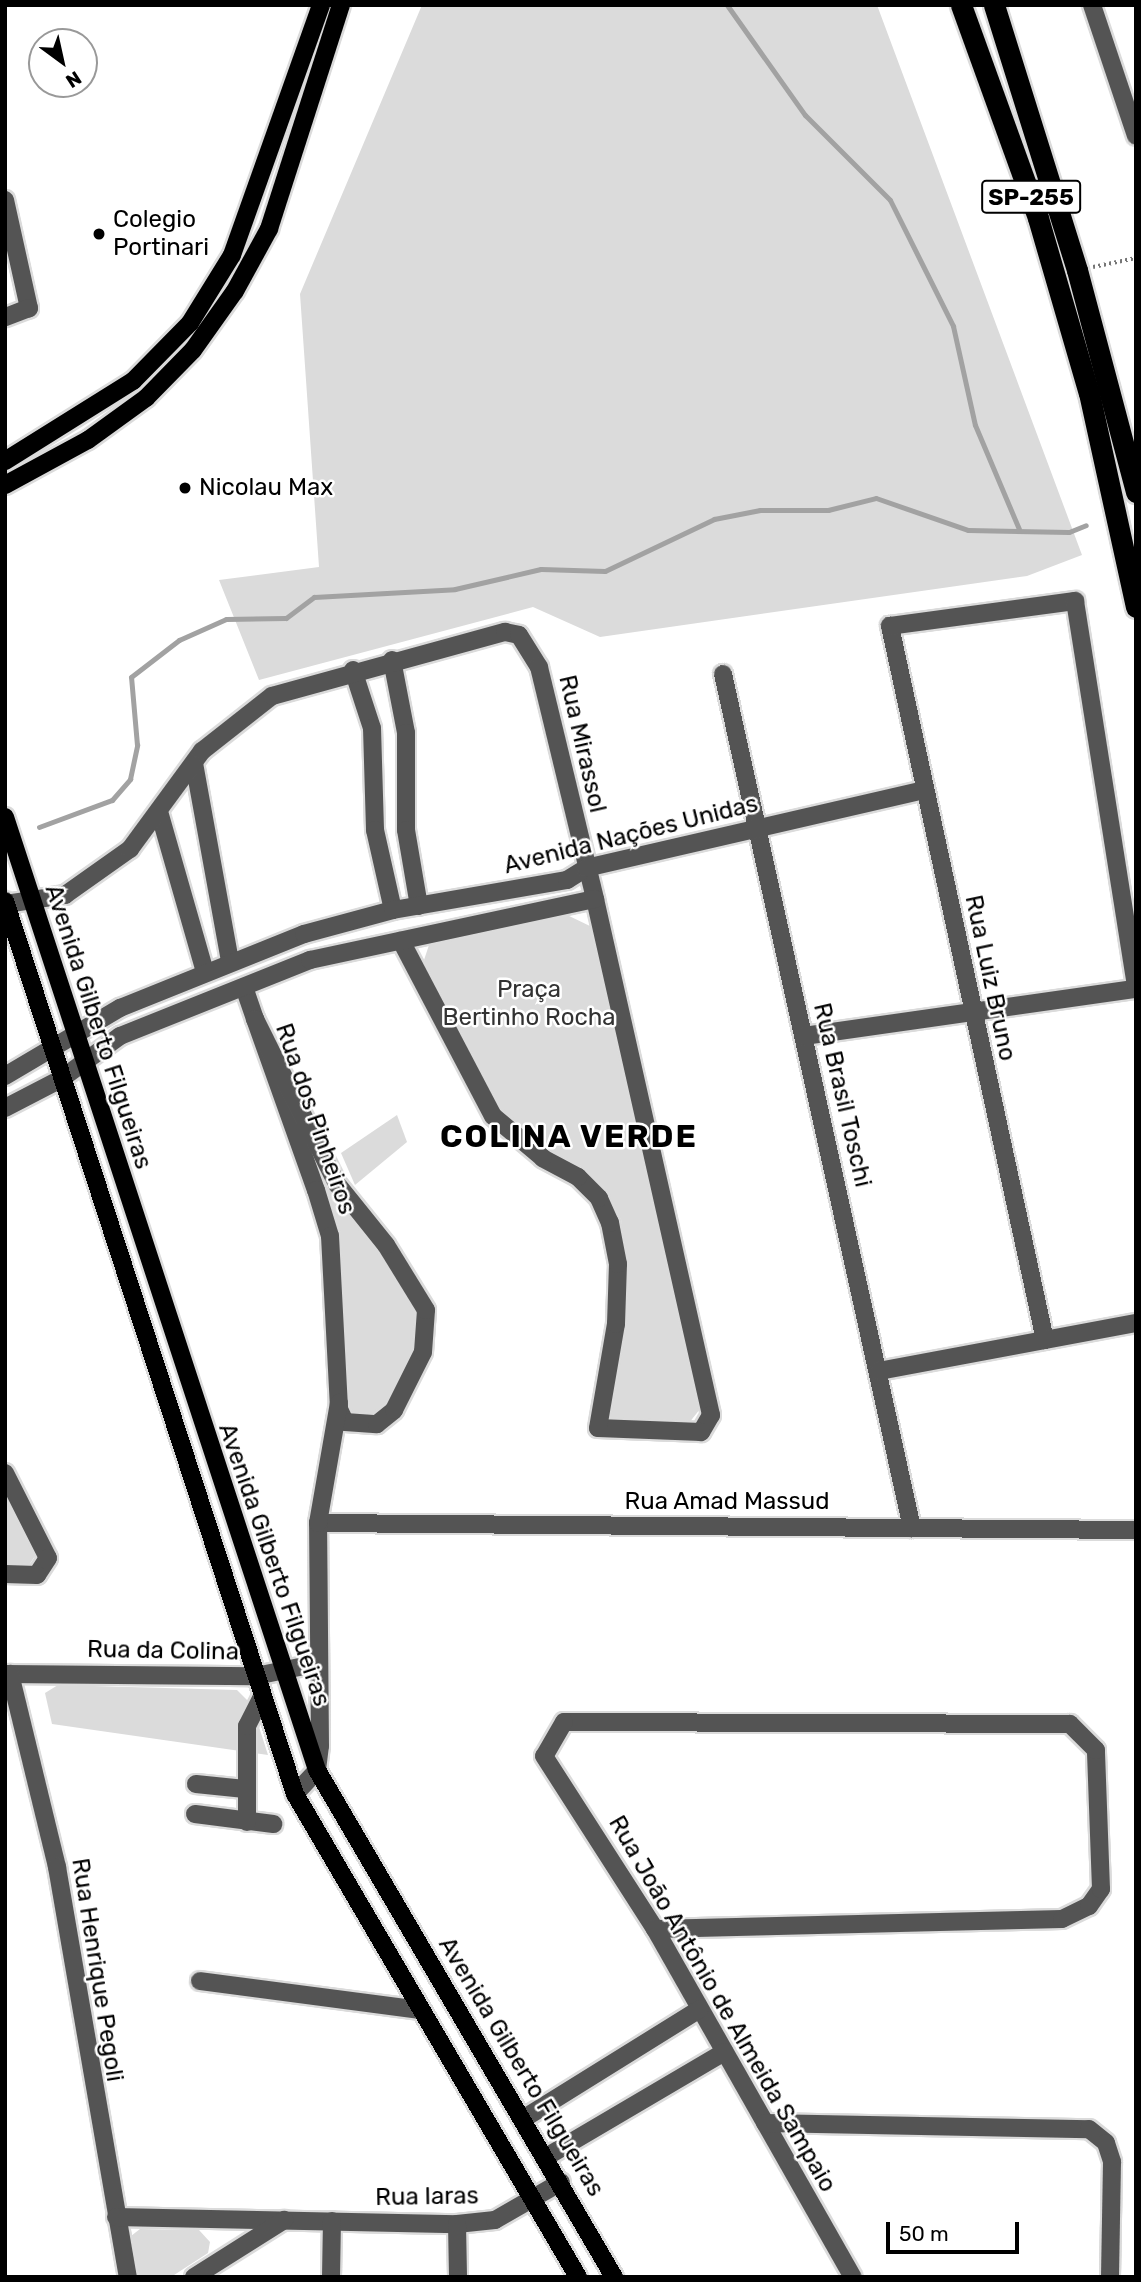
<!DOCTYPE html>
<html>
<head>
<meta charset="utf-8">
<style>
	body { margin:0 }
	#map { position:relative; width:1141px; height:2282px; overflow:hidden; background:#fff; font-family:Rubik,sans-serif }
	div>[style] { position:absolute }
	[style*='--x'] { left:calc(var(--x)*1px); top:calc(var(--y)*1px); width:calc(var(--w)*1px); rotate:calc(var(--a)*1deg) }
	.green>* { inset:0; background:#dbdbdb }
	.stream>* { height:5px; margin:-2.5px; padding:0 2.5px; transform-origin:2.5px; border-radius:2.5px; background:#a2a2a2 }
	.path>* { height:3.5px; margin-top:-1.75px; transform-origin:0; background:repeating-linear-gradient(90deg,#767676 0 2px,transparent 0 5.5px) }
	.roads { filter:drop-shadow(2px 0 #dbdbdb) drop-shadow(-2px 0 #dbdbdb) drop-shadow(0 2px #dbdbdb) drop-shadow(0 -2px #dbdbdb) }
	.minor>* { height:18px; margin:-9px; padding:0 9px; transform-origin:9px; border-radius:9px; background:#545454 }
	.major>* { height:18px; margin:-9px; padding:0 9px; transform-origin:9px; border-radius:9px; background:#000 }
	.highway>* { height:21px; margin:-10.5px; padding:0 10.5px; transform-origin:10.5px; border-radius:10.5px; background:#000 }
	.dots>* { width:19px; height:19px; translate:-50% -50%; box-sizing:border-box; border:4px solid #fff; border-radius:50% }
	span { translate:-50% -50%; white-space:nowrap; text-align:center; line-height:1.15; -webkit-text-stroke:5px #fff; paint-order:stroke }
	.shield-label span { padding:2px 5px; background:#fff; border:2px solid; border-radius:5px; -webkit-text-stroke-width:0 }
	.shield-label { font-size:23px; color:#000; font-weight:700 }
	.poi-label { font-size:24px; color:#000 }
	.left { translate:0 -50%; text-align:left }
	.street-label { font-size:24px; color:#000 }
	.park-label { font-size:24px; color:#323232 }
	.district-label { font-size:32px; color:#000; font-weight:700; letter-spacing:2px }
	.frame { position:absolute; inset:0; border:7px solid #000; pointer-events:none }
	.north { position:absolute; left:28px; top:28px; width:70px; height:70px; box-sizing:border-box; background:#fff; border:2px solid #999; border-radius:50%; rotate:147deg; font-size:19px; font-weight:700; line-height:28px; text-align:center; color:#000 }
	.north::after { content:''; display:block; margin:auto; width:24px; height:32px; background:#000; clip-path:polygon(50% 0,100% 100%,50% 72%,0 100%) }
	.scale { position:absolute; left:886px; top:2222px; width:133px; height:32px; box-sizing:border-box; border:4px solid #000; border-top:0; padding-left:9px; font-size:21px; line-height:24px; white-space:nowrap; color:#000; -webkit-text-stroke:5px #fff; paint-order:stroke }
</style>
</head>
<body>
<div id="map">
	<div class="green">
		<i style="clip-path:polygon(422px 5px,877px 5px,1082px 555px,1027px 576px,600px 637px,533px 607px,259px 680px,219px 580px,319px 567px,300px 294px)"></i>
		<i style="clip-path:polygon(565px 914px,592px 927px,700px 1409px,689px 1423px,616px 1423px,606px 1414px,627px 1302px,621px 1219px,583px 1171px,525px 1140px,497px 1109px,465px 1058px,424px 960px,430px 942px)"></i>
		<i style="clip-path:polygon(285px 1090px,422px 1312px,425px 1329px,390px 1407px,375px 1420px,348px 1419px,335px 1235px)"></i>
		<i style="clip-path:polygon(397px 1115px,407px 1142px,355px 1185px,341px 1153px)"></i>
		<i style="clip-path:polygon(5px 1495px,37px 1553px,29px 1565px,5px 1565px)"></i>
		<i style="clip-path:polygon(58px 1685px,237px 1690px,252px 1705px,268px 1755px,52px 1724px,45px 1693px)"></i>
		<i style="clip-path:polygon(140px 2229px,199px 2230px,210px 2242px,208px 2253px,171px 2277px,139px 2277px,131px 2236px)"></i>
	</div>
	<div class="stream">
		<i style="--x:727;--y:5;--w:135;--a:54.7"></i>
		<i style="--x:805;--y:115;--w:120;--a:45"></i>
		<i style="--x:890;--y:200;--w:141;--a:63.4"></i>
		<i style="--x:953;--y:326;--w:101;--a:77.5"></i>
		<i style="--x:975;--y:425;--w:113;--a:67.1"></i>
		<i style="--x:39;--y:827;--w:78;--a:-20.3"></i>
		<i style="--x:112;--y:800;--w:28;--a:-49"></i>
		<i style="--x:130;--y:779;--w:35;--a:-78"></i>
		<i style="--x:137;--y:745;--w:68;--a:-95"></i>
		<i style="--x:131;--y:677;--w:61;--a:-37.6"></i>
		<i style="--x:179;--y:640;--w:51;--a:-24.1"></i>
		<i style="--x:226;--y:619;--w:60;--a:-1"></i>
		<i style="--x:286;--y:618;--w:35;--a:-37"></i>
		<i style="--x:314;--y:597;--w:141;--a:-3.2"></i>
		<i style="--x:455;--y:589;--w:88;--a:-13.1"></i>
		<i style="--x:541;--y:569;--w:64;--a:1.8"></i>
		<i style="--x:605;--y:571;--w:121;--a:-25.5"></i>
		<i style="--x:714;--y:519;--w:47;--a:-11.1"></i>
		<i style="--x:760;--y:510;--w:68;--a:0"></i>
		<i style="--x:828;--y:510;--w:49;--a:-14"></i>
		<i style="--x:876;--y:498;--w:97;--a:19.2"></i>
		<i style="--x:968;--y:530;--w:101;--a:1.1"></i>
		<i style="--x:1069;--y:532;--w:18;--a:-22"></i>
	</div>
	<div class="path">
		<i style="--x:1093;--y:267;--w:44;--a:-11.8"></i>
	</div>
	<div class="roads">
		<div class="minor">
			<i style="--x:1092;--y:5;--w:138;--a:71.4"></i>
			<i style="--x:5;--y:200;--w:111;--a:77.5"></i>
			<i style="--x:29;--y:308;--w:26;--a:159"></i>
			<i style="--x:392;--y:660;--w:74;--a:79.1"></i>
			<i style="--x:406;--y:733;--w:97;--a:90"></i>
			<i style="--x:406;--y:830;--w:77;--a:80.3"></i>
			<i style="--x:353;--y:670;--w:61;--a:71.9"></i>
			<i style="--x:372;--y:728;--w:102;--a:88.3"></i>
			<i style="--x:375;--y:830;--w:82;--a:77.3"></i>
			<i style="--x:723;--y:674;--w:875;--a:77.52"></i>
			<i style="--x:194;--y:763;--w:202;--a:79.7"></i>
			<i style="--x:160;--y:815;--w:163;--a:74"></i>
			<i style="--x:6;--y:904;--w:60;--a:-8.7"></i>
			<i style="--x:65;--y:895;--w:80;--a:-35.3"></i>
			<i style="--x:130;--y:849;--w:122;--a:-53.7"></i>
			<i style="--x:202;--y:751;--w:89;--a:-38.2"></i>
			<i style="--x:272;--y:696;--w:242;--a:-15.4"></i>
			<i style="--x:505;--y:632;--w:14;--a:12"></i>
			<i style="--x:519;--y:635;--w:38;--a:58"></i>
			<i style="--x:539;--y:667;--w:239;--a:76.4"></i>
			<i style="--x:595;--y:899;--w:529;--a:77.33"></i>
			<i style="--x:711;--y:1415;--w:20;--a:120"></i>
			<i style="--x:701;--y:1432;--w:103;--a:-177.8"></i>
			<i style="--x:598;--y:1428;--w:106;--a:-80.2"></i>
			<i style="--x:616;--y:1324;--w:60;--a:-88.1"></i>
			<i style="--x:618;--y:1264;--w:42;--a:-101"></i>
			<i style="--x:610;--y:1223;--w:27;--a:-114"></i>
			<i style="--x:599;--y:1198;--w:30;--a:-135"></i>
			<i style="--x:578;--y:1177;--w:40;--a:-152"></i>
			<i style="--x:543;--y:1158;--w:65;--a:-140"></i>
			<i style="--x:493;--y:1116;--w:198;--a:-117.7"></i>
			<i style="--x:244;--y:987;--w:34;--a:71"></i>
			<i style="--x:255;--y:1019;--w:182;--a:70.4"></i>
			<i style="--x:316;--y:1190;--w:48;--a:73.1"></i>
			<i style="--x:330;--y:1236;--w:173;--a:87"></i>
			<i style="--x:339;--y:1409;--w:14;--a:65"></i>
			<i style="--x:345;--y:1422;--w:32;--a:4"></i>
			<i style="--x:377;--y:1424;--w:22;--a:-39"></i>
			<i style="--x:394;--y:1410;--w:65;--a:-63.4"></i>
			<i style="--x:423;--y:1352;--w:42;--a:-85.9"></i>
			<i style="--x:426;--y:1310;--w:76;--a:-121.6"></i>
			<i style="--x:386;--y:1245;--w:78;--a:-128.8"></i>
			<i style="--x:337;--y:1184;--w:184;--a:-116.4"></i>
			<i style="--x:804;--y:1036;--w:335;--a:-8.1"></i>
			<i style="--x:5;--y:1076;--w:134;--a:-30.6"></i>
			<i style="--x:120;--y:1008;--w:198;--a:-21.9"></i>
			<i style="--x:304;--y:934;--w:92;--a:-15.1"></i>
			<i style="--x:393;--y:910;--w:177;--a:-9.8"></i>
			<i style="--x:567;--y:880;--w:22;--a:-32"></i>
			<i style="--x:586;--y:868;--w:347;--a:-13"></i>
			<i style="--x:5;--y:1108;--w:63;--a:-27.4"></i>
			<i style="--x:61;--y:1079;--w:73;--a:-36.1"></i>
			<i style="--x:120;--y:1036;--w:205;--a:-21.8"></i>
			<i style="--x:310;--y:960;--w:291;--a:-12.1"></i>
			<i style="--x:1045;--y:1340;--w:731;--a:-102.25"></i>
			<i style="--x:890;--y:626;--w:187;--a:-7.7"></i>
			<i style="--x:1075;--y:601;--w:389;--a:81"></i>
			<i style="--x:879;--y:1371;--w:261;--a:-10.6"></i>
			<i style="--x:5;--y:1473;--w:95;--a:63.2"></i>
			<i style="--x:48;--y:1558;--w:20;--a:123"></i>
			<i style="--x:37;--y:1575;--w:32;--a:-178"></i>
			<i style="--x:318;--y:1523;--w:818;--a:0.49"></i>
			<i style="--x:5;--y:1674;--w:251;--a:0.5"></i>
			<i style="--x:256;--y:1676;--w:64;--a:-11.7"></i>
			<i style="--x:10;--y:1674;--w:199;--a:76.3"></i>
			<i style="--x:57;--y:1867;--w:416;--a:80.2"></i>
			<i style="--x:196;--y:1784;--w:49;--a:5.8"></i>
			<i style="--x:295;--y:1794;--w:33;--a:-47"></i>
			<i style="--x:317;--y:1770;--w:24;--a:-83"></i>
			<i style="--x:320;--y:1746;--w:223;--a:-90.5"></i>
			<i style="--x:318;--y:1523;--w:122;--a:-80.1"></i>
			<i style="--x:195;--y:1814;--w:79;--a:7.3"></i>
			<i style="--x:247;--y:1822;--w:96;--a:-90"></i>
			<i style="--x:247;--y:1726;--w:30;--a:-63"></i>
			<i style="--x:655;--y:1929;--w:407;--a:-1.4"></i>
			<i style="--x:1062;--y:1919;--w:30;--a:-26"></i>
			<i style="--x:1089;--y:1906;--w:21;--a:-55"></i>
			<i style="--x:1101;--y:1889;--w:139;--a:-92.1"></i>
			<i style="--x:1096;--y:1750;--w:37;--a:-135"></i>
			<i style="--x:1070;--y:1724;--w:506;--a:-179.77"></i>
			<i style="--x:564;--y:1722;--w:39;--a:120"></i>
			<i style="--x:544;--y:1756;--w:206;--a:57.3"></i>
			<i style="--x:655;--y:1929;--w:400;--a:60.4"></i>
			<i style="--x:200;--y:1981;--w:221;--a:7.5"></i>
			<i style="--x:523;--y:2119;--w:208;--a:-31.9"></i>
			<i style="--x:765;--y:2123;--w:324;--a:1.1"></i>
			<i style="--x:1089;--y:2129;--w:22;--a:39"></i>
			<i style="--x:1106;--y:2143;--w:20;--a:72"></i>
			<i style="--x:1112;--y:2162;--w:115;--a:91"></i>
			<i style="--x:546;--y:2157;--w:207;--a:-30.5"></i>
			<i style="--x:116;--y:2217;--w:341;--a:1.2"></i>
			<i style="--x:457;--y:2224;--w:38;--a:-6"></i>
			<i style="--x:495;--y:2220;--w:76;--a:-29.9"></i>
			<i style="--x:457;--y:2224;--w:53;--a:88.9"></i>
			<i style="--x:194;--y:2277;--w:107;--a:-32.3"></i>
			<i style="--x:331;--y:2277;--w:56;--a:-89"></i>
		</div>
		<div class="major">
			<i style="--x:5;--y:461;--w:151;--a:-32"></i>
			<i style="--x:133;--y:381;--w:81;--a:-45.5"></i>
			<i style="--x:190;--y:323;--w:80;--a:-58.3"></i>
			<i style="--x:232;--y:255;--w:265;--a:-70.4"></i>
			<i style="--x:5;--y:485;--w:94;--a:-28.5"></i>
			<i style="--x:88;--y:440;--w:72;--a:-35.9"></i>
			<i style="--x:146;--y:398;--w:67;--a:-45.6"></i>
			<i style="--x:193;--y:350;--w:72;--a:-54.6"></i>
			<i style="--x:235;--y:291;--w:71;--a:-61.3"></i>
			<i style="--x:269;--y:229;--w:235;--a:-72.2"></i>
			<i style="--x:5;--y:817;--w:1003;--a:71.87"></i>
			<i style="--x:317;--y:1770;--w:588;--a:59.64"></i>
			<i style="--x:5;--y:901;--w:939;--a:72.01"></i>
			<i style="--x:295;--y:1794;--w:560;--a:59.63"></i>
		</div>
		<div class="highway">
			<i style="--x:961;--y:5;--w:226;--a:70.1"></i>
			<i style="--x:1038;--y:218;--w:182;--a:73.8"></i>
			<i style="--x:1089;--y:393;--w:219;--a:77.6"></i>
			<i style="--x:994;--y:5;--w:278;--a:72.6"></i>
			<i style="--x:1077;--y:270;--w:230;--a:75.1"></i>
		</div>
	</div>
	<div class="dots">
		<i style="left:99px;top:234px;background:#000"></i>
		<i style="left:185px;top:488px;background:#000"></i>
	</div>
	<div class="shield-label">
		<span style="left:1031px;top:197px">SP-255</span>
	</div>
	<div class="poi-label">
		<span class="left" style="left:113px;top:234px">Colegio<br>Portinari</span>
		<span class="left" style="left:199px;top:488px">Nicolau Max</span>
	</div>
	<div class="street-label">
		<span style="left:582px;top:744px;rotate:77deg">Rua Mirassol</span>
		<span style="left:631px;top:835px;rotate:-14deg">Avenida Nações Unidas</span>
		<span style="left:990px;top:978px;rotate:78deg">Rua Luiz Bruno</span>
		<span style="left:98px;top:1027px;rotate:72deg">Avenida Gilberto Filgueiras</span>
		<span style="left:842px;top:1095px;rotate:77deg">Rua Brasil Toschi</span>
		<span style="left:315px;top:1119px;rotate:71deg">Rua dos Pinheiros</span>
		<span style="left:727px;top:1502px">Rua Amad Massud</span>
		<span style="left:274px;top:1565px;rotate:71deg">Avenida Gilberto Filgueiras</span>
		<span style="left:163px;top:1651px;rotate:1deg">Rua da Colina</span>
		<span style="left:97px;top:1970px;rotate:81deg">Rua Henrique Pegoli</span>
		<span style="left:722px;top:2004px;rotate:60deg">Rua João Antônio de Almeida Sampaio</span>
		<span style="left:521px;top:2067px;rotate:59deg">Avenida Gilberto Filgueiras</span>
		<span style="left:427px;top:2197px;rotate:-1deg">Rua Iaras</span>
	</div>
	<div class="park-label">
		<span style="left:529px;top:1004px">Praça<br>Bertinho Rocha</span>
	</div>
	<div class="district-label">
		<span style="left:569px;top:1136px">COLINA VERDE</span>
	</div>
	<div class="frame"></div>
	<div class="north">N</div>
	<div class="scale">50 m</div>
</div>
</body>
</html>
